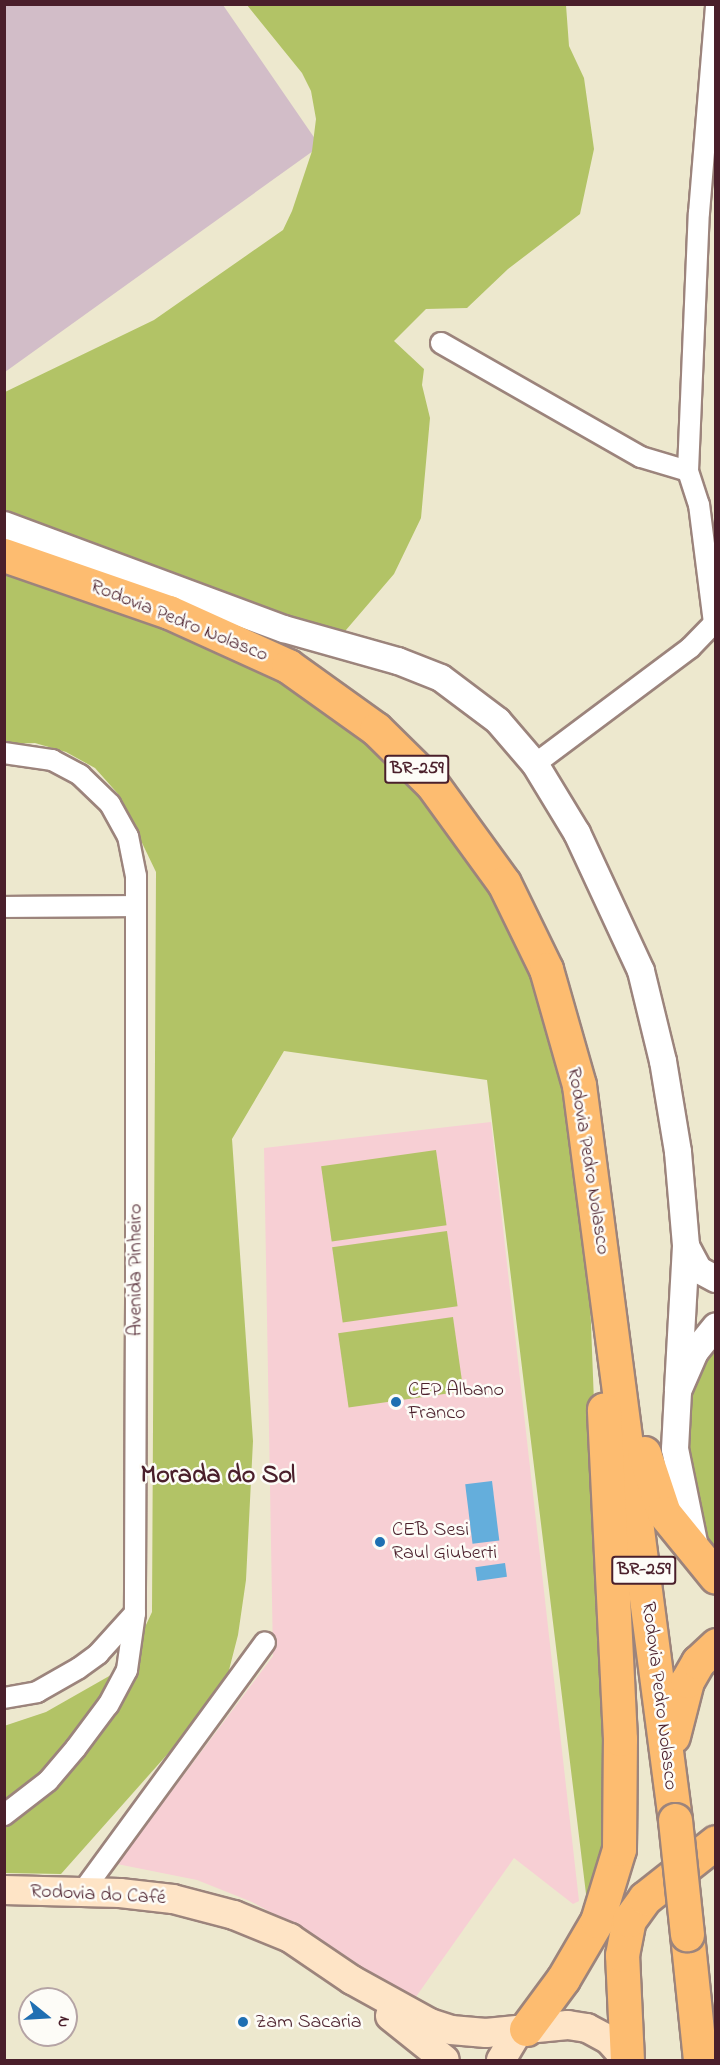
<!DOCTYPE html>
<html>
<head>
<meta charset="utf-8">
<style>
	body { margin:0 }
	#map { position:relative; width:720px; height:2065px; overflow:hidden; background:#ede8ce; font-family:"Indie Flower",sans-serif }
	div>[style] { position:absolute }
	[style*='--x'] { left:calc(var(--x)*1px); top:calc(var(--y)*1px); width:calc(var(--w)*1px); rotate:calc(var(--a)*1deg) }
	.built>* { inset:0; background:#f7cfd4 }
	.industrial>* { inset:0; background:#d2bdc8 }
	.green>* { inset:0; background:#b2c366; transform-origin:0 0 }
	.water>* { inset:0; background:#64aedc; transform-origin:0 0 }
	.roads { filter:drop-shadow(2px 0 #9c847c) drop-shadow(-2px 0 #9c847c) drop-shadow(0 2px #9c847c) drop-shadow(0 -2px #9c847c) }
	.minor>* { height:20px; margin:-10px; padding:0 10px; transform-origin:10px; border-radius:10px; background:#fff }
	.tertiary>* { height:26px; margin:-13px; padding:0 13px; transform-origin:13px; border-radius:13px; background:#fff }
	.secondary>* { height:28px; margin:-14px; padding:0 14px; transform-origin:14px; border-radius:14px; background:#fee4c6 }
	.trunk>* { height:33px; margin:-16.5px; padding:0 16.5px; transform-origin:16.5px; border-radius:16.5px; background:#fdbc70 }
	.bridges { filter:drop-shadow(2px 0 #9c847c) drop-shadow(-2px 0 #9c847c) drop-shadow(0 2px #9c847c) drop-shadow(0 -2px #9c847c) }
	.trunk-bridge>* { height:33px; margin:-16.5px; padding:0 16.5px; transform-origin:16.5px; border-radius:16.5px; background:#fdbc70 }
	.dots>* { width:16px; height:16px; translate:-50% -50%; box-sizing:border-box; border:3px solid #fdfcf7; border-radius:50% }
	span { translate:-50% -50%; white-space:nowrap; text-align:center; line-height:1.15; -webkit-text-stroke:5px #fdfcf7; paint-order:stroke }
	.shield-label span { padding:2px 4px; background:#fdfcf7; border:2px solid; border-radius:4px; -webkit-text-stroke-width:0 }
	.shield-label { font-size:18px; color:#4a1f2b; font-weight:700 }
	.street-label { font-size:20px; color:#4a1f2b }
	.poi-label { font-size:20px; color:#4a1f2b }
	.left { translate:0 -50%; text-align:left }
	.district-label { font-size:26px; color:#4a1f2b; font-weight:700 }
	.frame { position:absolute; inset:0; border:6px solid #4a1f2b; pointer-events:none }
	.north { position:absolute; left:18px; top:1987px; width:60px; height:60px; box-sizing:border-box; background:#fdfcf7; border:2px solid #b5a4a5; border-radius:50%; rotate:108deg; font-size:16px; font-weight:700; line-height:24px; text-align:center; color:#4a1f2b }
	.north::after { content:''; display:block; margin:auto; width:21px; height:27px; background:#1f6fb2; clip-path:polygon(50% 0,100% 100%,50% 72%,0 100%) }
</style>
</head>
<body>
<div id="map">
	<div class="built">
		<i style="clip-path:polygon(491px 1122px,579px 1901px,573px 1904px,514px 1858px,413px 2001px,328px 1944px,252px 1902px,197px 1880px,117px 1864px,273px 1656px,264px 1148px)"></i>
	</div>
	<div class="industrial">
		<i style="clip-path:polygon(5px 5px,223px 5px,320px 146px,5px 372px)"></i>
	</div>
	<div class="green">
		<i style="clip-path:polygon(247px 5px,566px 5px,569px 46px,584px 78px,594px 149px,580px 214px,508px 269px,467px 308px,426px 309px,394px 341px,424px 369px,422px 385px,430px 418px,421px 518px,394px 574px,334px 644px,327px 640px,297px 648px,229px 614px,5px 535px,5px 392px,154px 320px,283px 230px,292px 211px,312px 151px,316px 119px,311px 91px,302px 73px)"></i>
		<i style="clip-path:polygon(5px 575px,203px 641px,263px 667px,360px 722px,451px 827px,460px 851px,497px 898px,535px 975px,559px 1047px,590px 1298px,606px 1715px,605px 1851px,587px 1902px,487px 1080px,284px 1051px,232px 1139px,253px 1441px,246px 1580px,238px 1635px,228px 1674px,204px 1713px,61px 1874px,5px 1873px,4px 1726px,46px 1712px,111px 1675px,139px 1640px,152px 1612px,156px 872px,119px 795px,95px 768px,66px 752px,35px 743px,5px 744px)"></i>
		<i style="left:436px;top:1150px;width:76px;height:116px;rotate:82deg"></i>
		<i style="left:447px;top:1231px;width:76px;height:116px;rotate:82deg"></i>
		<i style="left:453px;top:1317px;width:75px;height:116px;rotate:82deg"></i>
		<i style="clip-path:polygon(715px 1342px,715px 1559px,706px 1541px,684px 1465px,689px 1403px,701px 1368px)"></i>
	</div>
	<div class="water">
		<i style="left:492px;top:1481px;width:60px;height:27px;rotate:83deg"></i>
		<i style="left:505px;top:1563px;width:14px;height:30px;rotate:82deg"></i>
	</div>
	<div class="roads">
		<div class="minor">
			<i style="--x:441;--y:343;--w:230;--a:29.7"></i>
			<i style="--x:641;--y:457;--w:49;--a:16.6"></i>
			<i style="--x:4;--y:753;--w:49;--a:8.3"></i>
			<i style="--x:52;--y:760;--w:32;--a:28"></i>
			<i style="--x:80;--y:775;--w:42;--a:44"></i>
			<i style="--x:110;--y:804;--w:37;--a:61"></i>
			<i style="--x:128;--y:836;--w:41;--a:78.7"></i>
			<i style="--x:136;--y:876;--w:426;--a:90"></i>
			<i style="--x:136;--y:1302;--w:311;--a:90.2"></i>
			<i style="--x:135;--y:1613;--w:58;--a:98"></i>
			<i style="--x:127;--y:1670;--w:40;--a:118"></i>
			<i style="--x:108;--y:1705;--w:54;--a:126.7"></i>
			<i style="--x:76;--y:1748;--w:43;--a:130.3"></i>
			<i style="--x:48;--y:1781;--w:56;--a:142.3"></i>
			<i style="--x:535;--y:764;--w:194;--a:-36.8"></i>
			<i style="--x:690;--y:648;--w:35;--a:-46"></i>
			<i style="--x:714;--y:623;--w:119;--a:-97.2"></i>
			<i style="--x:699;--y:505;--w:36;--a:-108"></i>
			<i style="--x:688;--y:471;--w:258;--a:-87.6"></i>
			<i style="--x:699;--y:213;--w:209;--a:-85.3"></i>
			<i style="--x:4;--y:907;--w:130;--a:-0.4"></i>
			<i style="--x:4;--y:1698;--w:34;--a:-10"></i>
			<i style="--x:37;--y:1692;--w:48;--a:-29.7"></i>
			<i style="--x:79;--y:1668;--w:24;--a:-36"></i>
			<i style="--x:98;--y:1654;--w:55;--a:-47.9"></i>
			<i style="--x:83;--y:1891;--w:308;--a:-53.8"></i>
		</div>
		<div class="tertiary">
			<i style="--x:4;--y:525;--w:299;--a:20.4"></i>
			<i style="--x:284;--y:629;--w:118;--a:15.7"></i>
			<i style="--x:398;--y:661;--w:46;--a:21.6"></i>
			<i style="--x:441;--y:678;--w:71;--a:37"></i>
			<i style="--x:498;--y:721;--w:57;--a:49.3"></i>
			<i style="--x:535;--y:764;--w:81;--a:58.7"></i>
			<i style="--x:577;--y:833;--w:152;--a:65.1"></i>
			<i style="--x:641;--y:971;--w:93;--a:76.3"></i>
			<i style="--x:663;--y:1061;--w:92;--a:80.6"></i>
			<i style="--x:678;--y:1152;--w:94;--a:85.1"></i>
			<i style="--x:686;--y:1246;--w:145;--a:93.2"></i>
			<i style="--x:686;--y:1246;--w:27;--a:62"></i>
			<i style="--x:699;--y:1270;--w:19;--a:28"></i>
			<i style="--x:695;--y:1547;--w:100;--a:-101.5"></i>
			<i style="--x:675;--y:1449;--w:58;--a:-87"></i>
			<i style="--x:678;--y:1391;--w:43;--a:-66.4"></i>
			<i style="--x:695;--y:1352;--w:33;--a:-51"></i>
		</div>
		<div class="secondary">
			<i style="--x:4;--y:1890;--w:116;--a:1.5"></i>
			<i style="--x:120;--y:1893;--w:53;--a:6.5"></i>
			<i style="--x:173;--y:1899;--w:63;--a:14.7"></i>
			<i style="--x:234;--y:1915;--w:61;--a:22.3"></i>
			<i style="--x:290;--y:1938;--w:75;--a:34.1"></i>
			<i style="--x:352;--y:1980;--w:89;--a:28.9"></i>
			<i style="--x:430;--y:2023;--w:22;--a:18"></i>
			<i style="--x:451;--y:2030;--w:35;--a:5"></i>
			<i style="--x:486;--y:2033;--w:82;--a:-5.6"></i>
			<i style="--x:568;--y:2025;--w:19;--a:9"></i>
			<i style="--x:587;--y:2028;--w:24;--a:28"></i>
			<i style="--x:608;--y:2039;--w:28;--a:48"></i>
			<i style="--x:390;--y:2016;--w:70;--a:38.7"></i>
			<i style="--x:501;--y:2060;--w:35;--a:-59"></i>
		</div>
		<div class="trunk">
			<i style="--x:4;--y:555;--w:175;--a:19.1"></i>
			<i style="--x:169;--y:612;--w:131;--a:24.4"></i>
			<i style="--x:288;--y:666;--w:108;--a:35.6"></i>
			<i style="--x:376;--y:729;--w:78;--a:44.5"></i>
			<i style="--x:432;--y:784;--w:122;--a:54"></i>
			<i style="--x:504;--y:883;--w:96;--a:64"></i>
			<i style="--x:546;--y:969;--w:121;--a:74.1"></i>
			<i style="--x:579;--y:1085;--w:741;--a:82.56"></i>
			<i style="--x:644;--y:1453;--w:63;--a:71.6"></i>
			<i style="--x:664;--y:1513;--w:82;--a:50.9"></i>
			<i style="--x:673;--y:1736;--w:57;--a:-75.7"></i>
			<i style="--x:687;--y:1681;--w:22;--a:-60"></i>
			<i style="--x:698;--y:1662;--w:25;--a:-43"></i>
			<i style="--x:687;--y:1934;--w:127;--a:84.1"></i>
			<i style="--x:526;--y:2029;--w:62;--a:-53.5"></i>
			<i style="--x:563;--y:1979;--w:67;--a:-59.6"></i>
			<i style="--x:597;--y:1921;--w:75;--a:-73"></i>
			<i style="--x:619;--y:1849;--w:110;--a:-89.5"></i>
			<i style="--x:620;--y:1739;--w:330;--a:-92.8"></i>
			<i style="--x:627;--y:2060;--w:105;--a:-92.7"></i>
			<i style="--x:622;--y:1955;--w:36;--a:-79"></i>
			<i style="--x:629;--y:1920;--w:27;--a:-54"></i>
			<i style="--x:645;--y:1898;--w:90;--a:-38.3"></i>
		</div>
	</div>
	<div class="bridges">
		<div class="trunk-bridge">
			<i style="--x:675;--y:1820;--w:115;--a:84"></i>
		</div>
	</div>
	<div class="dots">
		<i style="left:396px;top:1402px;background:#1f6fb2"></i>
		<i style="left:380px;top:1542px;background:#1f6fb2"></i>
		<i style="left:243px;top:2022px;background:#1f6fb2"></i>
	</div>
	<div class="shield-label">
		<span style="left:417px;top:769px">BR-259</span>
		<span style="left:644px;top:1570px">BR-259</span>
	</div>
	<div class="street-label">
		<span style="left:179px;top:621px;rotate:22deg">Rodovia Pedro Nolasco</span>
		<span style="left:588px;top:1161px;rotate:81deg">Rodovia Pedro Nolasco</span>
		<span style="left:136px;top:1270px;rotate:-90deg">Avenida Pinheiro</span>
		<span style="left:659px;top:1696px;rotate:83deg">Rodovia Pedro Nolasco</span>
		<span style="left:98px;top:1895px;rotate:3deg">Rodovia do Café</span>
	</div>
	<div class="poi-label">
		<span class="left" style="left:408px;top:1402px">CEP Albano<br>Franco</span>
		<span class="left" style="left:392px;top:1542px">CEB Sesi<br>Raul Giuberti</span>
		<span class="left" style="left:255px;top:2022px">Zam Sacaria</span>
	</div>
	<div class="district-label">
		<span style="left:218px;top:1477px">Morada do Sol</span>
	</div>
	<div class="frame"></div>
	<div class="north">N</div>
</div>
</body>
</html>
